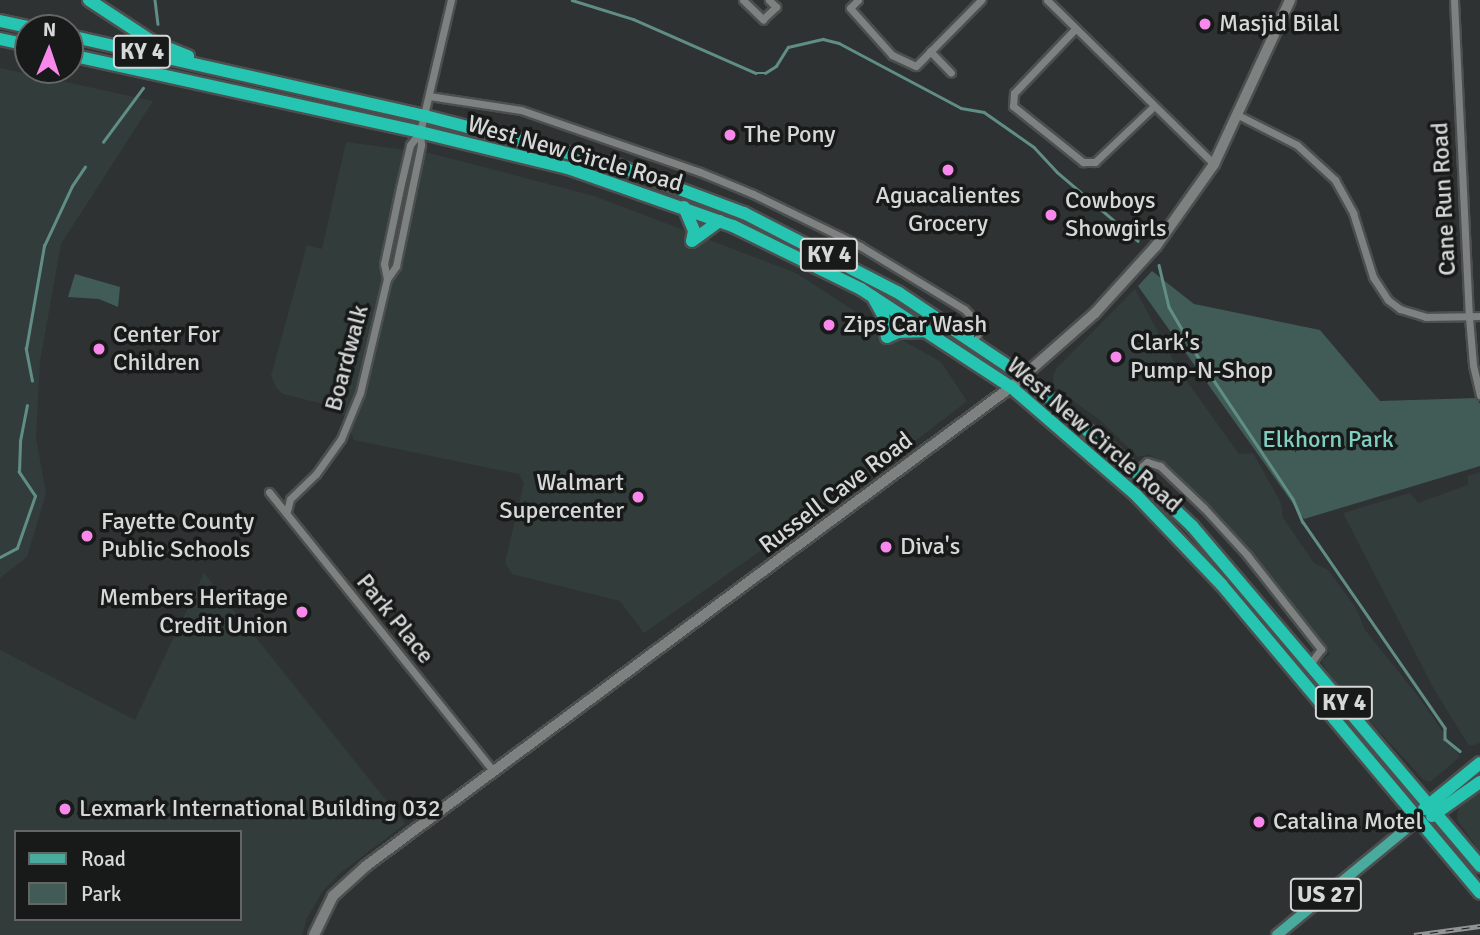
<!DOCTYPE html>
<html>
<head>
<meta charset="utf-8">
<style>
	body { margin:0 }
	#map { position:relative; width:1480px; height:935px; overflow:hidden; background:#2f3232; font-family:Signika,sans-serif }
	div>[style] { position:absolute }
	[style*='--x'] { left:calc(var(--x)*1px); top:calc(var(--y)*1px); width:calc(var(--w)*1px); rotate:calc(var(--a)*1deg) }
	.built>* { inset:0; background:#323d3b }
	.green>* { inset:0; background:#415c57 }
	.stream>* { height:2.5px; margin:-1.25px; padding:0 1.25px; transform-origin:1.25px; border-radius:1.25px; background:#608e85 }
	.roads { filter:drop-shadow(2px 0 #4c4f4f) drop-shadow(-2px 0 #4c4f4f) drop-shadow(0 2px #4c4f4f) drop-shadow(0 -2px #4c4f4f) }
	.street>* { height:7px; margin:-3.5px; padding:0 3.5px; transform-origin:3.5px; border-radius:3.5px; background:#7d8281 }
	.secondary>* { height:10px; margin:-5px; padding:0 5px; transform-origin:5px; border-radius:5px; background:#7d8281 }
	.primary>* { height:10px; margin:-5px; padding:0 5px; transform-origin:5px; border-radius:5px; background:#49aa9e }
	.highway>* { height:12px; margin:-6px; padding:0 6px; transform-origin:6px; border-radius:6px; background:#26c5b1 }
	.rail>* { height:5px; margin-top:-2.5px; transform-origin:0; background:repeating-linear-gradient(90deg,#181a19 0 8px,#919494 0 16px); box-sizing:border-box; border-block:2px solid #919494 }
	.dots>* { width:19px; height:19px; translate:-50% -50%; box-sizing:border-box; border:4px solid #181a19; border-radius:50% }
	span { translate:-50% -50%; white-space:nowrap; text-align:center; line-height:1.15; -webkit-text-stroke:7px #181a19; paint-order:stroke }
	.shield-label span { padding:2px 5px; background:#181a19; border:2px solid; border-radius:5px; -webkit-text-stroke-width:0 }
	.shield-label { font-size:23px; color:#d5d8d7; font-weight:700 }
	.poi-label { font-size:24px; color:#d5d8d7 }
	.left { translate:0 -50%; text-align:left }
	.right { translate:-100% -50%; text-align:right }
	.street-label { font-size:24px; color:#d5d8d7 }
	.park-label { font-size:24px; color:#80d0c2 }
	.legend { position:absolute; left:14px; top:830px; width:228px; height:91px; box-sizing:border-box; background:#181a19; border:2px solid #646665; margin:0; padding:9px 12px; list-style:none; font-size:21px; color:#d5d8d7 }
	.legend li { display:flex; align-items:center; gap:14px; height:35px }
	.legend b { width:35px; border:2px solid #646665 }
	.north { position:absolute; left:14px; top:14px; width:70px; height:70px; box-sizing:border-box; background:#181a19; border:2px solid #646665; border-radius:50%; rotate:2deg; font-size:19px; font-weight:700; line-height:28px; text-align:center; color:#d5d8d7 }
	.north::after { content:''; display:block; margin:auto; width:24px; height:32px; background:#f888eb; clip-path:polygon(50% 0,100% 100%,50% 72%,0 100%) }
</style>
</head>
<body>
<div id="map">
	<div class="built">
		<i style="clip-path:polygon(0 68px,153px 101px,61px 244px,40px 361px,36px 438px,46px 493px,27px 557px,0 578px)"></i>
		<i style="clip-path:polygon(346px 142px,429px 153px,594px 196px,796px 273px,879px 327px,941px 362px,967px 401px,906px 448px,644px 633px,620px 601px,512px 574px,505px 563px,524px 483px,519px 474px,354px 440px,340px 408px,283px 394px,277px 389px,271px 376px,307px 245px,322px 249px)"></i>
		<i style="clip-path:polygon(1135px 289px,1176px 366px,1239px 454px,1253px 453px,1281px 503px,1283px 518px,1314px 563px,1328px 570px,1356px 608px,1365px 630px,1418px 696px,1460px 757px,1430px 782px,1424px 780px,1341px 690px,1321px 661px,1330px 654px,1302px 619px,1287px 595px,1149px 454px,1138px 457px,1101px 421px,1054px 387px,1053px 376px,1057px 368px)"></i>
		<i style="clip-path:polygon(1480px 472px,1480px 743px,1469px 746px,1434px 689px,1343px 513px,1410px 493px,1418px 503px,1468px 485px,1468px 476px)"></i>
		<i style="clip-path:polygon(evenodd,204px 573px,405px 824px,339px 874px,322px 892px,307px 918px,302px 935px,0 935px,0 650px,135px 720px,204px 573px,16px 832px,240px 832px,240px 919px,16px 919px,16px 832px)"></i>
		<i style="clip-path:polygon(1480px 786px,1480px 852px,1457px 820px,1458px 809px)"></i>
	</div>
	<div class="green">
		<i style="clip-path:polygon(1152px 271px,1194px 304px,1320px 330px,1380px 401px,1477px 398px,1480px 404px,1480px 466px,1304px 519px,1138px 286px)"></i>
		<i style="clip-path:polygon(75px 274px,120px 287px,118px 307px,99px 299px,68px 297px)"></i>
	</div>
	<div class="stream">
		<i style="--x:155;--y:0;--w:24;--a:83"></i>
		<i style="--x:572;--y:0;--w:64;--a:17.3"></i>
		<i style="--x:633;--y:19;--w:134;--a:23.7"></i>
		<i style="--x:756;--y:73;--w:9;--a:0"></i>
		<i style="--x:765;--y:73;--w:13;--a:-32"></i>
		<i style="--x:776;--y:66;--w:22;--a:-58"></i>
		<i style="--x:788;--y:47;--w:36;--a:-13"></i>
		<i style="--x:823;--y:39;--w:16;--a:14"></i>
		<i style="--x:839;--y:43;--w:138;--a:28"></i>
		<i style="--x:961;--y:108;--w:23;--a:10"></i>
		<i style="--x:984;--y:112;--w:61;--a:35"></i>
		<i style="--x:1034;--y:147;--w:34;--a:47"></i>
		<i style="--x:1057;--y:172;--w:106;--a:40.4"></i>
		<i style="--x:103;--y:142;--w:67;--a:-53.5"></i>
		<i style="--x:1159;--y:265;--w:43;--a:76.6"></i>
		<i style="--x:1169;--y:307;--w:56;--a:59.7"></i>
		<i style="--x:1197;--y:355;--w:173;--a:56.3"></i>
		<i style="--x:1293;--y:499;--w:25;--a:67"></i>
		<i style="--x:1303;--y:522;--w:250;--a:55.4"></i>
		<i style="--x:1445;--y:728;--w:11;--a:90"></i>
		<i style="--x:1445;--y:739;--w:19;--a:39"></i>
		<i style="--x:32;--y:381;--w:33;--a:-101"></i>
		<i style="--x:26;--y:349;--w:105;--a:-80.1"></i>
		<i style="--x:44;--y:246;--w:66;--a:-65"></i>
		<i style="--x:72;--y:186;--w:23;--a:-56"></i>
		<i style="--x:0;--y:557;--w:19;--a:-28"></i>
		<i style="--x:17;--y:548;--w:55;--a:-70.9"></i>
		<i style="--x:35;--y:496;--w:29;--a:-124"></i>
		<i style="--x:19;--y:472;--w:31;--a:-88"></i>
		<i style="--x:20;--y:441;--w:36;--a:-79"></i>
	</div>
	<div class="roads">
		<div class="street">
			<i style="--x:743;--y:0;--w:28;--a:44"></i>
			<i style="--x:763;--y:19;--w:18;--a:-43"></i>
			<i style="--x:776;--y:7;--w:10;--a:-135"></i>
			<i style="--x:858;--y:0;--w:11;--a:135"></i>
			<i style="--x:850;--y:8;--w:63;--a:48.2"></i>
			<i style="--x:892;--y:55;--w:26;--a:25"></i>
			<i style="--x:916;--y:66;--w:93;--a:-45.4"></i>
			<i style="--x:1047;--y:0;--w:234;--a:44.5"></i>
			<i style="--x:1454;--y:0;--w:317;--a:87.3"></i>
			<i style="--x:1469;--y:317;--w:48;--a:85.2"></i>
			<i style="--x:1473;--y:365;--w:31;--a:77"></i>
			<i style="--x:1075;--y:29;--w:88;--a:133.6"></i>
			<i style="--x:1014;--y:93;--w:13;--a:94"></i>
			<i style="--x:1013;--y:106;--w:90;--a:38.7"></i>
			<i style="--x:1083;--y:162;--w:12;--a:0"></i>
			<i style="--x:1095;--y:162;--w:81;--a:-43.5"></i>
			<i style="--x:930;--y:51;--w:30;--a:46"></i>
			<i style="--x:429;--y:96;--w:93;--a:8.7"></i>
			<i style="--x:521;--y:110;--w:189;--a:19.1"></i>
			<i style="--x:700;--y:172;--w:57;--a:22.5"></i>
			<i style="--x:753;--y:194;--w:119;--a:25.9"></i>
			<i style="--x:860;--y:246;--w:122;--a:31.2"></i>
			<i style="--x:964;--y:309;--w:18;--a:45"></i>
			<i style="--x:977;--y:322;--w:13;--a:90"></i>
			<i style="--x:977;--y:335;--w:8;--a:130"></i>
			<i style="--x:1238;--y:115;--w:66;--a:27"></i>
			<i style="--x:1297;--y:145;--w:52;--a:42.6"></i>
			<i style="--x:1335;--y:180;--w:38;--a:61"></i>
			<i style="--x:1353;--y:213;--w:67;--a:72.6"></i>
			<i style="--x:1373;--y:277;--w:27;--a:57"></i>
			<i style="--x:1388;--y:300;--w:15;--a:37"></i>
			<i style="--x:1400;--y:309;--w:27;--a:17"></i>
			<i style="--x:1426;--y:317;--w:54;--a:-1.1"></i>
			<i style="--x:387;--y:279;--w:15;--a:-101"></i>
			<i style="--x:384;--y:264;--w:78;--a:-78.1"></i>
			<i style="--x:400;--y:188;--w:44;--a:-76.9"></i>
			<i style="--x:410;--y:145;--w:16;--a:-52"></i>
			<i style="--x:1136;--y:472;--w:15;--a:-42"></i>
			<i style="--x:1147;--y:462;--w:14;--a:17"></i>
			<i style="--x:1160;--y:466;--w:61;--a:43.7"></i>
			<i style="--x:1204;--y:508;--w:64;--a:47.5"></i>
			<i style="--x:1247;--y:555;--w:120;--a:51.8"></i>
			<i style="--x:1321;--y:649;--w:19;--a:126"></i>
			<i style="--x:269;--y:492;--w:358;--a:51.2"></i>
			<i style="--x:287;--y:511;--w:12;--a:-76"></i>
			<i style="--x:290;--y:499;--w:36;--a:-44"></i>
			<i style="--x:316;--y:474;--w:43;--a:-54.5"></i>
			<i style="--x:341;--y:439;--w:50;--a:-67.6"></i>
			<i style="--x:360;--y:393;--w:117;--a:-76.7"></i>
			<i style="--x:387;--y:279;--w:16;--a:-55"></i>
			<i style="--x:396;--y:266;--w:124;--a:-78.3"></i>
			<i style="--x:421;--y:145;--w:13;--a:-94"></i>
			<i style="--x:420;--y:132;--w:136;--a:-76.8"></i>
		</div>
		<div class="secondary">
			<i style="--x:314;--y:935;--w:43;--a:-64"></i>
			<i style="--x:333;--y:896;--w:45;--a:-42.3"></i>
			<i style="--x:366;--y:866;--w:803;--a:-36.6"></i>
			<i style="--x:1011;--y:387;--w:112;--a:-41.4"></i>
			<i style="--x:1095;--y:313;--w:91;--a:-47.7"></i>
			<i style="--x:1156;--y:246;--w:100;--a:-54.7"></i>
			<i style="--x:1214;--y:164;--w:181;--a:-65.1"></i>
		</div>
		<div class="primary">
			<i style="--x:1277;--y:935;--w:183;--a:-39.4"></i>
		</div>
		<div class="highway">
			<i style="--x:89;--y:0;--w:77;--a:33.3"></i>
			<i style="--x:153;--y:42;--w:38;--a:22"></i>
			<i style="--x:0;--y:21;--w:35;--a:12"></i>
			<i style="--x:70;--y:36;--w:364;--a:12.7"></i>
			<i style="--x:425;--y:116;--w:199;--a:14.5"></i>
			<i style="--x:618;--y:166;--w:134;--a:20.5"></i>
			<i style="--x:744;--y:213;--w:174;--a:27.3"></i>
			<i style="--x:899;--y:293;--w:149;--a:33.8"></i>
			<i style="--x:1023;--y:376;--w:132;--a:40.1"></i>
			<i style="--x:1124;--y:461;--w:94;--a:43.7"></i>
			<i style="--x:1192;--y:526;--w:446;--a:49.7"></i>
			<i style="--x:0;--y:39;--w:29;--a:12"></i>
			<i style="--x:70;--y:55;--w:358;--a:12.4"></i>
			<i style="--x:420;--y:132;--w:152;--a:13.7"></i>
			<i style="--x:568;--y:168;--w:175;--a:19.4"></i>
			<i style="--x:733;--y:226;--w:143;--a:26.2"></i>
			<i style="--x:861;--y:289;--w:179;--a:33.2"></i>
			<i style="--x:1011;--y:387;--w:165;--a:40.8"></i>
			<i style="--x:1136;--y:495;--w:123;--a:46.3"></i>
			<i style="--x:1221;--y:584;--w:403;--a:50"></i>
			<i style="--x:684;--y:207;--w:26;--a:67"></i>
			<i style="--x:694;--y:231;--w:10;--a:101"></i>
			<i style="--x:692;--y:241;--w:34;--a:-36"></i>
			<i style="--x:873;--y:297;--w:21;--a:61"></i>
			<i style="--x:883;--y:315;--w:22;--a:80"></i>
			<i style="--x:887;--y:337;--w:12;--a:-24"></i>
			<i style="--x:898;--y:332;--w:30;--a:-2"></i>
			<i style="--x:1424;--y:809;--w:72;--a:-39.4"></i>
			<i style="--x:1432;--y:816;--w:59;--a:-35.3"></i>
		</div>
	</div>
	<div class="rail">
		<i style="--x:1414;--y:935;--w:67;--a:-7.8"></i>
	</div>
	<div class="dots">
		<i style="left:1205px;top:24px;background:#f888eb"></i>
		<i style="left:730px;top:135px;background:#f888eb"></i>
		<i style="left:948px;top:170px;background:#f888eb"></i>
		<i style="left:1051px;top:215px;background:#f888eb"></i>
		<i style="left:829px;top:325px;background:#f888eb"></i>
		<i style="left:99px;top:349px;background:#f888eb"></i>
		<i style="left:1116px;top:357px;background:#f888eb"></i>
		<i style="left:638px;top:497px;background:#f888eb"></i>
		<i style="left:87px;top:536px;background:#f888eb"></i>
		<i style="left:886px;top:547px;background:#f888eb"></i>
		<i style="left:302px;top:612px;background:#f888eb"></i>
		<i style="left:65px;top:809px;background:#f888eb"></i>
		<i style="left:1259px;top:822px;background:#f888eb"></i>
	</div>
	<div class="shield-label">
		<span style="left:142px;top:52px">KY 4</span>
		<span style="left:829px;top:255px">KY 4</span>
		<span style="left:1344px;top:703px">KY 4</span>
		<span style="left:1326px;top:895px">US 27</span>
	</div>
	<div class="poi-label">
		<span class="left" style="left:1219px;top:24px">Masjid Bilal</span>
		<span class="left" style="left:744px;top:135px">The Pony</span>
		<span style="left:948px;top:210px">Aguacalientes<br>Grocery</span>
		<span class="left" style="left:1065px;top:215px">Cowboys<br>Showgirls</span>
		<span class="left" style="left:843px;top:325px">Zips Car Wash</span>
		<span class="left" style="left:113px;top:349px">Center For<br>Children</span>
		<span class="left" style="left:1130px;top:357px">Clark's<br>Pump-N-Shop</span>
		<span class="right" style="left:624px;top:497px">Walmart<br>Supercenter</span>
		<span class="left" style="left:101px;top:536px">Fayette County<br>Public Schools</span>
		<span class="left" style="left:900px;top:547px">Diva's</span>
		<span class="right" style="left:288px;top:612px">Members Heritage<br>Credit Union</span>
		<span class="left" style="left:79px;top:809px">Lexmark International Building 032</span>
		<span class="left" style="left:1273px;top:822px">Catalina Motel</span>
	</div>
	<div class="street-label">
		<span style="left:575px;top:154px;rotate:16deg">West New Circle Road</span>
		<span style="left:1444px;top:199px;rotate:-93deg">Cane Run Road</span>
		<span style="left:347px;top:358px;rotate:-75deg">Boardwalk</span>
		<span style="left:1094px;top:435px;rotate:41deg">West New Circle Road</span>
		<span style="left:836px;top:493px;rotate:-37deg">Russell Cave Road</span>
		<span style="left:395px;top:619px;rotate:51deg">Park Place</span>
	</div>
	<div class="park-label">
		<span style="left:1328px;top:440px">Elkhorn Park</span>
	</div>
	<ul class="legend">
	<li><b style="height:9px;background:#49aa9e"></b>Road</li>
	<li><b style="height:19px;background:#415c57"></b>Park</li>
	</ul>
	<div class="north">N</div>
</div>
</body>
</html>
